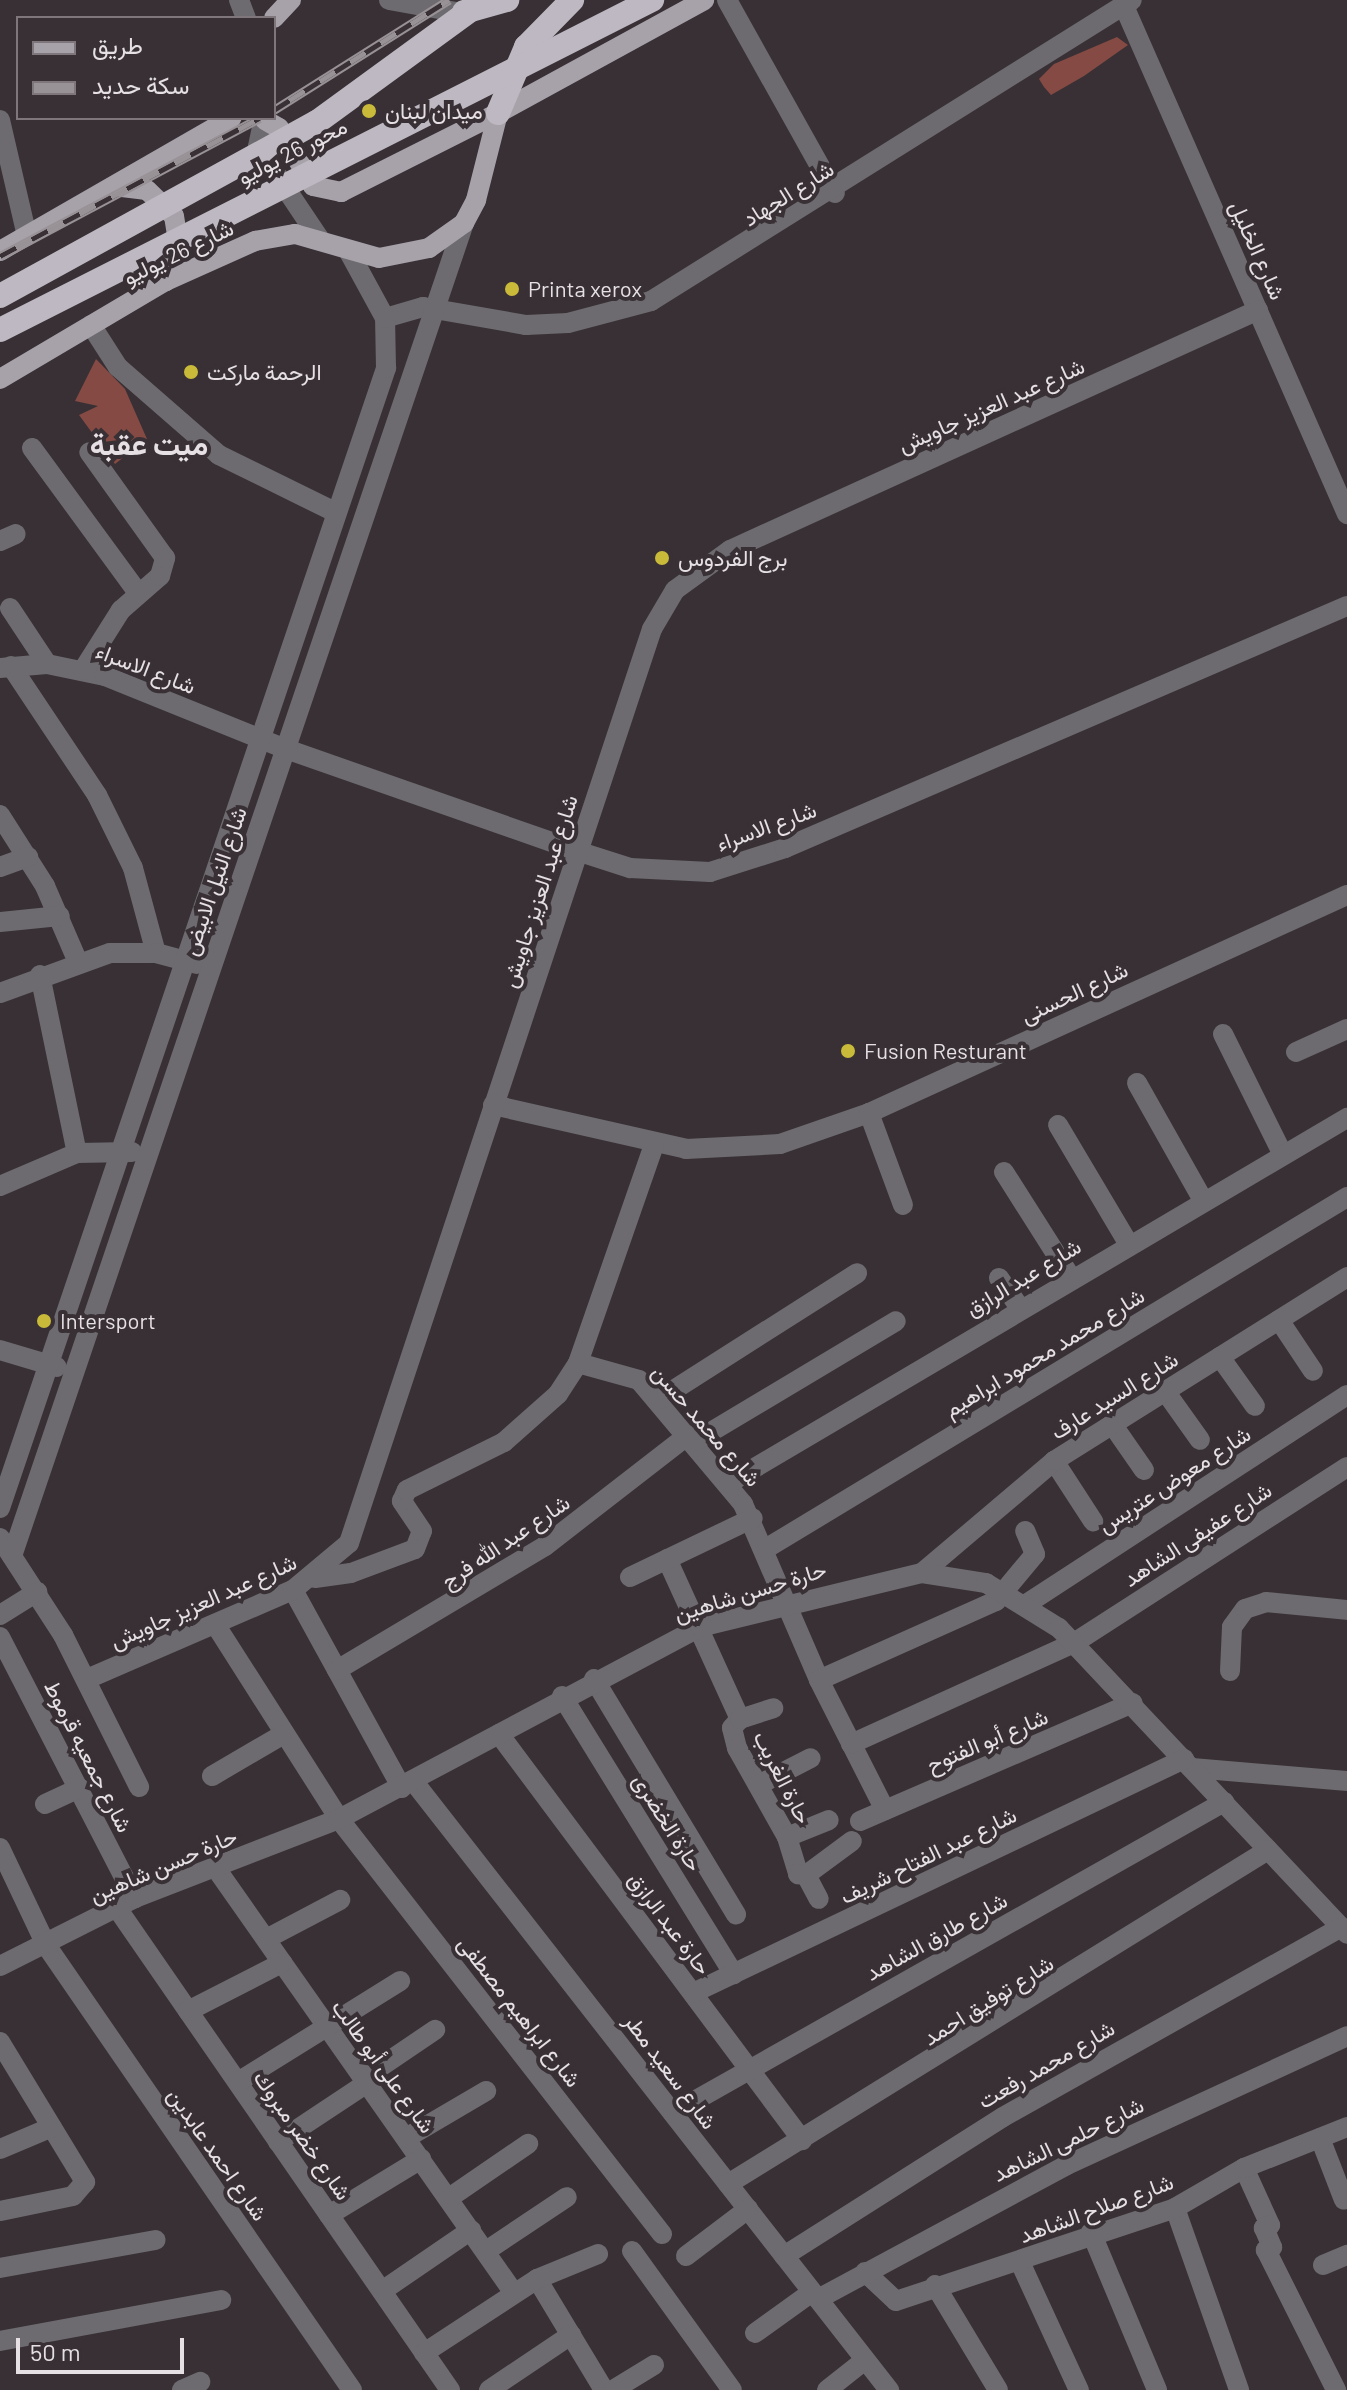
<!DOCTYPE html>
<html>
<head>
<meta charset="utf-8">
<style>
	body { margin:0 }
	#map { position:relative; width:1347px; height:2390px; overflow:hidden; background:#383035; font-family:Barlow,Vazirmatn,sans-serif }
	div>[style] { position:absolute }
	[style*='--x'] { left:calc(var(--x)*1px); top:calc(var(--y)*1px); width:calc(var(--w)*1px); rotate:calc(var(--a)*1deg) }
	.green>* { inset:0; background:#844a43 }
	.minor>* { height:20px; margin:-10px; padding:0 10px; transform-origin:10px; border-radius:10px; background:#6d6b6f }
	.major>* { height:20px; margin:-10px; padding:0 10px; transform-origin:10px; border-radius:10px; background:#a7a2aa }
	.highway>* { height:24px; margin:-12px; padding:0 12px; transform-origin:12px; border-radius:12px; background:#bdb8c1 }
	.rail>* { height:9px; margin-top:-4.5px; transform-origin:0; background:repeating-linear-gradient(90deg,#383035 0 18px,#989195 0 36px); box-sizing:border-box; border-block:2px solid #989195 }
	.highway-bridge>* { height:24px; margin:-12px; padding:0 12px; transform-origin:12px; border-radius:12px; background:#bdb8c1 }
	.dots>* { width:22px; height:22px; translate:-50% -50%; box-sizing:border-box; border:4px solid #383035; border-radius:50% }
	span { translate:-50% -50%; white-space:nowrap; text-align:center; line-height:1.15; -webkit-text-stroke:8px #383035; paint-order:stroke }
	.poi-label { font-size:22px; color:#e6e0e4 }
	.left { translate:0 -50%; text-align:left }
	.street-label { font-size:22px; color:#e6e0e4 }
	.district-label { font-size:30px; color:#e6e0e4; font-weight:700 }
	.legend { position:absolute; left:16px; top:16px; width:260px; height:104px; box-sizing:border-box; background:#383035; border:2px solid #7e767b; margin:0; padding:10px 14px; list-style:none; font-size:24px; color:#e6e0e4 }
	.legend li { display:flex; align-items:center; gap:16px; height:40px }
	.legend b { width:40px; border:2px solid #7e767b }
	.scale { position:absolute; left:16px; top:2338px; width:168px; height:36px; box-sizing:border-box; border:4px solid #e6e0e4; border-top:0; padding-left:10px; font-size:24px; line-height:28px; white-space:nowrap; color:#e6e0e4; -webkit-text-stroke:6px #383035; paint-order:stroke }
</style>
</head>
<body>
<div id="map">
	<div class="green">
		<i style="clip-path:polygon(1117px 37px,1128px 45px,1084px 76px,1051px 95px,1044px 87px,1039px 79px,1054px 64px)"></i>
		<i style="clip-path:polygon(96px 359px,125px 389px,147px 439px,115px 464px,79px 415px,98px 406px,75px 401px)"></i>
	</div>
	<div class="minor">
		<i style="--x:239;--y:0;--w:19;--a:69"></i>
		<i style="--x:389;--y:0;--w:73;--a:10.2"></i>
		<i style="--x:727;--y:0;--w:221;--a:60.8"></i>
		<i style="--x:1124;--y:6;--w:555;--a:66.3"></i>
		<i style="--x:264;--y:118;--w:30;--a:102"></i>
		<i style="--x:258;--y:147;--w:110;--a:56.2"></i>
		<i style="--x:0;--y:120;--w:119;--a:76.9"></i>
		<i style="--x:385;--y:318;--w:40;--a:-16"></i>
		<i style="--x:423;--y:307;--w:105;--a:9.9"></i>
		<i style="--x:526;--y:325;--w:42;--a:-2.7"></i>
		<i style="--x:568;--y:323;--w:86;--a:-14.8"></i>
		<i style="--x:651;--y:301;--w:567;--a:-32.04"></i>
		<i style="--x:91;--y:325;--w:50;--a:57.3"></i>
		<i style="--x:118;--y:367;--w:134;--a:41.1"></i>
		<i style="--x:219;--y:455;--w:131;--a:26.2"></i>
		<i style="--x:32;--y:448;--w:180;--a:53.8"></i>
		<i style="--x:0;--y:541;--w:17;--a:-24"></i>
		<i style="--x:10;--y:608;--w:67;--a:56.5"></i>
		<i style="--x:11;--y:666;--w:155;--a:56.3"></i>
		<i style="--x:97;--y:795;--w:81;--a:63.7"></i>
		<i style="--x:133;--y:868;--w:88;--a:74.9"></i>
		<i style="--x:0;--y:668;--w:47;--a:-4.9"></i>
		<i style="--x:47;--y:664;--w:59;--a:11.7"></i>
		<i style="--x:105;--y:676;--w:195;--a:22"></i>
		<i style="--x:286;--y:749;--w:308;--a:19.3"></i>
		<i style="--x:577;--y:851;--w:56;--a:17.8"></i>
		<i style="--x:630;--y:868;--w:80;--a:2.9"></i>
		<i style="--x:710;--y:872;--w:79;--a:-17.7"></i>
		<i style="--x:785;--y:848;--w:612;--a:-23.3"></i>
		<i style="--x:83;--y:670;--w:71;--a:-57.7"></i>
		<i style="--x:121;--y:610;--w:52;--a:-41.1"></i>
		<i style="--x:160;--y:576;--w:19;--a:-74"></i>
		<i style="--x:165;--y:558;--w:130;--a:-125.6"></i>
		<i style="--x:0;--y:815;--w:84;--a:57.6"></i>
		<i style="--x:45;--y:886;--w:81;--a:66.6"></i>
		<i style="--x:0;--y:867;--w:30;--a:-20"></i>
		<i style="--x:0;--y:922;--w:60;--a:-5.7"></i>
		<i style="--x:40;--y:975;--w:182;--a:78.3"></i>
		<i style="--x:0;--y:993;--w:117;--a:-20"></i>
		<i style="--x:110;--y:953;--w:46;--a:0"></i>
		<i style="--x:156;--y:953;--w:42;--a:15"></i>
		<i style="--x:1223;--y:1034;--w:135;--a:63.6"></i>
		<i style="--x:1296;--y:1052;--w:56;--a:-24.3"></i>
		<i style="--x:1137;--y:1083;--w:134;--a:60.6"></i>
		<i style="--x:493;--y:1105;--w:198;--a:12.8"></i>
		<i style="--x:686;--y:1149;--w:94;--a:-3"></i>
		<i style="--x:780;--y:1144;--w:94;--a:-19.2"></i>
		<i style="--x:869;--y:1113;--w:525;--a:-24.52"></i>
		<i style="--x:869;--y:1113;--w:98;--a:69.7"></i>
		<i style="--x:1058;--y:1125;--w:137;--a:59.3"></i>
		<i style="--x:1004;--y:1172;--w:123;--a:57.6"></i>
		<i style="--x:0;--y:1186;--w:84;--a:-23.2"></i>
		<i style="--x:77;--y:1153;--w:55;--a:-1"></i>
		<i style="--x:999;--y:1278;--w:35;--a:55"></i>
		<i style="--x:1279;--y:1320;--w:61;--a:56.3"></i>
		<i style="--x:0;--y:1350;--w:59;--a:16.6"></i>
		<i style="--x:1220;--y:1357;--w:60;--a:54.5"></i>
		<i style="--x:578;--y:1363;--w:63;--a:15.6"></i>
		<i style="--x:639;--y:1380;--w:162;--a:50"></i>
		<i style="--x:743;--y:1504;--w:192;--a:66.6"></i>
		<i style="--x:819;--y:1680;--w:146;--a:63.1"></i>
		<i style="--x:1165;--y:1391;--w:60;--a:54.5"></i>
		<i style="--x:658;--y:1400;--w:236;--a:-32.5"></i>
		<i style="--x:1112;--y:1424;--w:56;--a:55.2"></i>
		<i style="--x:694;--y:1442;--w:235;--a:-30.9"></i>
		<i style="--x:1054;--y:1461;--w:72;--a:57"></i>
		<i style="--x:729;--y:1483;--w:718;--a:-30.57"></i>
		<i style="--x:0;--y:1508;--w:1204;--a:-71.29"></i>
		<i style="--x:386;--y:368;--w:50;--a:-91.1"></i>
		<i style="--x:385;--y:318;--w:77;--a:-118.6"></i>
		<i style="--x:0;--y:1538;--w:116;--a:57"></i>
		<i style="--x:63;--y:1635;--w:170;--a:63.4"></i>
		<i style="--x:767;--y:1548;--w:678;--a:-31.18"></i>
		<i style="--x:12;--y:1556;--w:1408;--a:-71.27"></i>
		<i style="--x:667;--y:1559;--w:176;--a:65.5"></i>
		<i style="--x:740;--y:1719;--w:12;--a:132"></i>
		<i style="--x:732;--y:1728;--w:21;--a:76"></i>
		<i style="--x:737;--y:1748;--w:102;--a:60.7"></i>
		<i style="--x:787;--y:1837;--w:39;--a:73"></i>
		<i style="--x:798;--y:1874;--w:8;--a:7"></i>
		<i style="--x:806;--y:1875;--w:27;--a:62"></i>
		<i style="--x:922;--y:1573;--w:173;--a:-40.3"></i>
		<i style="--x:1054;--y:1461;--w:346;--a:-32.1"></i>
		<i style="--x:630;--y:1577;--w:136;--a:-25.6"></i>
		<i style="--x:315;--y:1578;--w:36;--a:-8"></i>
		<i style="--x:351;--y:1573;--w:68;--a:-20.6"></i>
		<i style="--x:415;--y:1549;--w:19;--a:-69"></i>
		<i style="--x:422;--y:1531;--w:36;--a:-124"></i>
		<i style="--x:402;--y:1501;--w:12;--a:-66"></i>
		<i style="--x:407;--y:1490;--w:108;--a:-26.3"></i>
		<i style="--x:504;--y:1442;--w:72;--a:-41.6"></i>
		<i style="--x:558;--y:1394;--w:37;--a:-57"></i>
		<i style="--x:578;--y:1363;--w:231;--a:-70.8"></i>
		<i style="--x:293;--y:1590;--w:226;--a:61.2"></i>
		<i style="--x:1028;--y:1603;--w:381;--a:-33.1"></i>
		<i style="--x:0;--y:1615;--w:44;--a:-31.9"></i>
		<i style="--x:215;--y:1624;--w:231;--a:57.5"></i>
		<i style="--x:339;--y:1819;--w:526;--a:52.11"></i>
		<i style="--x:0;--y:1637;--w:294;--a:62.7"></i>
		<i style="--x:337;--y:1670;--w:242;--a:-30.8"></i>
		<i style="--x:545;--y:1546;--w:181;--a:-37.8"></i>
		<i style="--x:1230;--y:1671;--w:44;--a:-87.4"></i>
		<i style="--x:1232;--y:1627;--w:22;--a:-54"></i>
		<i style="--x:1245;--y:1609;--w:22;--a:-18"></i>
		<i style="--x:1266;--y:1602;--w:81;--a:5.6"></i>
		<i style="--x:87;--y:1679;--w:224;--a:-23.4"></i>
		<i style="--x:293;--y:1590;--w:73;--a:-40"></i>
		<i style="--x:349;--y:1543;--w:963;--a:-71.66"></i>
		<i style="--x:652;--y:629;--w:45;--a:-59.5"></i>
		<i style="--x:675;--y:590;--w:68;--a:-36"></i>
		<i style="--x:730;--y:550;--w:580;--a:-24.44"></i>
		<i style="--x:594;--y:1679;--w:275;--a:58.9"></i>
		<i style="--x:819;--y:1680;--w:194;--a:-24.1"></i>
		<i style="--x:996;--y:1601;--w:61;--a:-50.3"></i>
		<i style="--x:1035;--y:1554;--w:25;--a:-113"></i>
		<i style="--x:562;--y:1696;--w:327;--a:58.3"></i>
		<i style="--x:740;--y:1719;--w:35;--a:-18"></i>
		<i style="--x:499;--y:1734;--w:507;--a:53.27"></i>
		<i style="--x:851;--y:1744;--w:245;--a:-24.4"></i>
		<i style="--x:1074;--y:1643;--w:325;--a:-32.8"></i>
		<i style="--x:1192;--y:1768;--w:156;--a:4.8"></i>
		<i style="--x:212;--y:1776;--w:81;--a:-30.4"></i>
		<i style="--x:414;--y:1782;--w:772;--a:52"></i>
		<i style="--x:758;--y:1785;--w:59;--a:-27"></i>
		<i style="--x:45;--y:1804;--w:38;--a:-25"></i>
		<i style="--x:860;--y:1821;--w:297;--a:-23.4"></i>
		<i style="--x:787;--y:1837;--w:45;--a:-22"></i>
		<i style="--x:0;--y:1848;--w:107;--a:64.6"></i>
		<i style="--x:46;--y:1945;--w:540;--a:55.49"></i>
		<i style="--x:215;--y:1867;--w:520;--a:54.94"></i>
		<i style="--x:806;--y:1875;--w:57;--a:-36.5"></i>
		<i style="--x:117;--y:1908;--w:586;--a:55.36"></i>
		<i style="--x:266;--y:1939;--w:84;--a:-27.8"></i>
		<i style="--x:0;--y:1966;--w:151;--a:-26.7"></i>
		<i style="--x:135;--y:1898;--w:219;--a:-21.2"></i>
		<i style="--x:339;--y:1819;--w:409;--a:-28"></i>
		<i style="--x:700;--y:1627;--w:228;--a:-13.7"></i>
		<i style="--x:922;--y:1573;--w:65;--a:8.9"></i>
		<i style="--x:986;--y:1583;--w:86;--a:31.7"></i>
		<i style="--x:1059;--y:1628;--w:420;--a:46.7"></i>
		<i style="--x:693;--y:1993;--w:544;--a:-25.48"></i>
		<i style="--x:188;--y:2011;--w:106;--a:-27.1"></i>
		<i style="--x:0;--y:2042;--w:164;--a:58.7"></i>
		<i style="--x:85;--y:2182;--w:18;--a:131"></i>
		<i style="--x:73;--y:2196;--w:75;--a:168.4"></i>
		<i style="--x:364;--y:2078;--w:86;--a:-34.1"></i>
		<i style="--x:238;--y:2082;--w:191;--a:-31.9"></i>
		<i style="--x:673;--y:2113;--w:633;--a:-29.44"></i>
		<i style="--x:406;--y:2138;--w:93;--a:-30.4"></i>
		<i style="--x:1320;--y:2138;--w:66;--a:68.8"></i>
		<i style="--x:278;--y:2142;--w:107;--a:-33.5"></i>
		<i style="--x:0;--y:2149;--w:56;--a:-22.9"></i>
		<i style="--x:1244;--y:2168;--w:63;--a:65.5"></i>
		<i style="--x:1270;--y:2225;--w:7;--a:153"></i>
		<i style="--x:1264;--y:2228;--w:21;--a:67"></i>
		<i style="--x:1272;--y:2247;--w:7;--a:153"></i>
		<i style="--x:1266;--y:2250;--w:157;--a:63.4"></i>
		<i style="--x:728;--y:2184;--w:635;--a:-31.74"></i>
		<i style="--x:449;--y:2198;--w:96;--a:-34.4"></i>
		<i style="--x:1175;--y:2208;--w:193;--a:70.6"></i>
		<i style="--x:329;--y:2215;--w:108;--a:-31.3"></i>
		<i style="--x:1091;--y:2232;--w:171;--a:67.3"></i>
		<i style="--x:486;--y:2251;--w:97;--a:-33.7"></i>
		<i style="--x:632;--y:2251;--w:171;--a:54.3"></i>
		<i style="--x:686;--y:2256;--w:78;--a:-37.2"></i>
		<i style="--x:784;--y:2256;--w:259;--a:-32.4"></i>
		<i style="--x:1003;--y:2117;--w:388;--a:-29.3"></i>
		<i style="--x:1020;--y:2262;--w:141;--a:65.3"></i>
		<i style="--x:1323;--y:2265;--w:26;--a:-23"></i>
		<i style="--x:0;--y:2268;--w:158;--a:-10.2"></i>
		<i style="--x:865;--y:2272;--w:42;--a:43.1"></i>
		<i style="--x:896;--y:2301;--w:294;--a:-18.4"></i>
		<i style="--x:1175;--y:2208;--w:80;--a:-30.1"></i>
		<i style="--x:1244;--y:2168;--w:111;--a:-21.7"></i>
		<i style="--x:537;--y:2279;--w:130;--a:58.9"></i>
		<i style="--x:935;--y:2285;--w:122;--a:59"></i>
		<i style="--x:382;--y:2291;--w:108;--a:-34.4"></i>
		<i style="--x:818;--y:2299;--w:283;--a:-28.3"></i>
		<i style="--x:1067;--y:2165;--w:308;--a:-24.7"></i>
		<i style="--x:755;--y:2333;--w:70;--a:-35.7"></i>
		<i style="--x:0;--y:2341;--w:225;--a:-10.5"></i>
		<i style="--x:424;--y:2353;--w:135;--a:-33.2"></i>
		<i style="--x:537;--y:2279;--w:66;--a:-22.3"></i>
		<i style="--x:182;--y:2390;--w:20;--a:-24"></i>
		<i style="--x:489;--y:2390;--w:99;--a:-33.9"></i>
		<i style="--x:613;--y:2390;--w:48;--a:-31.4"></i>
		<i style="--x:827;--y:2390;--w:48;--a:-38.3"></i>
	</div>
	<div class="major">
		<i style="--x:274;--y:18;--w:25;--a:-47"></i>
		<i style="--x:265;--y:120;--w:16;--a:30"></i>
		<i style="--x:279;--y:128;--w:67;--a:59.6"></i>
		<i style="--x:313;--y:186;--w:29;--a:12"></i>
		<i style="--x:341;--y:192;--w:176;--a:-26.7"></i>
		<i style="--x:122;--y:187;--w:25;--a:7"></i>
		<i style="--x:147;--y:190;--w:37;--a:44"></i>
		<i style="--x:174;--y:216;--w:24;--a:81"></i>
		<i style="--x:178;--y:240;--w:43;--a:106.3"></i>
		<i style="--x:0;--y:251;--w:267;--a:-29.9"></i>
		<i style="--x:0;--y:379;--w:193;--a:-30.6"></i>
		<i style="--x:166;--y:281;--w:98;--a:-24.2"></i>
		<i style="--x:255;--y:241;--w:41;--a:-9.9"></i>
		<i style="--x:295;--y:234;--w:87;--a:15.9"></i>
		<i style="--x:379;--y:258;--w:51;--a:-11.3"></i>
		<i style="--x:429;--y:248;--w:43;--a:-35.5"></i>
		<i style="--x:464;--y:223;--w:26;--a:-62"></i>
		<i style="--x:476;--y:200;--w:90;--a:-75.8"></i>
		<i style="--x:498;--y:113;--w:235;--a:-28.7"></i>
	</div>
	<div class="highway">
		<i style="--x:464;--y:12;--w:45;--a:-15.6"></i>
		<i style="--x:498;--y:113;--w:72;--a:-67"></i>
		<i style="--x:526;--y:47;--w:66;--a:-45.6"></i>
	</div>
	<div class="rail">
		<i style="--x:274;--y:110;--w:207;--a:-32.2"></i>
		<i style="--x:0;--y:256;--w:294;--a:-28"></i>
	</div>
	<div class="highway-bridge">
		<i style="--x:0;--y:296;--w:362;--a:-28.8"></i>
		<i style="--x:317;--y:122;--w:207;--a:-36.1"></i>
		<i style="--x:0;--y:330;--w:731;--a:-26.85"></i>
	</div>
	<div class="dots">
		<i style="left:369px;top:111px;background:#c9ba3a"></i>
		<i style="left:512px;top:289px;background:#c9ba3a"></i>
		<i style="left:191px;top:372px;background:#c9ba3a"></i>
		<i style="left:662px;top:558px;background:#c9ba3a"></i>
		<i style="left:848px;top:1051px;background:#c9ba3a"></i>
		<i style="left:44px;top:1321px;background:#c9ba3a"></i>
	</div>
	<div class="poi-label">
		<span class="left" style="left:385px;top:111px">ميدان لبنان</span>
		<span class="left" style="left:528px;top:289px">Printa xerox</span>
		<span class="left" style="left:207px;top:372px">الرحمة ماركت</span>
		<span class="left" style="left:678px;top:558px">برج الفردوس</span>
		<span class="left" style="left:864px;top:1051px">Fusion Resturant</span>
		<span class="left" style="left:60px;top:1321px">Intersport</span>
	</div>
	<div class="street-label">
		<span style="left:292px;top:151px;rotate:-27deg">محور 26 يوليو</span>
		<span style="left:788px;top:193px;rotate:-32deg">شارع الجهاد</span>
		<span style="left:1258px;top:250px;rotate:66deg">شارع الخليل</span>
		<span style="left:178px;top:252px;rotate:-26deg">شارع 26 يوليو</span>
		<span style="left:991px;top:405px;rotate:-24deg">شارع عبد العزيز جاويش</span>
		<span style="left:146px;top:668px;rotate:21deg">شارع الاسراء</span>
		<span style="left:766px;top:826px;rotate:-20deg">شارع الاسراء</span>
		<span style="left:214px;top:881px;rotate:-71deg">شارع النيل الابيض</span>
		<span style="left:539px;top:891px;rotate:-72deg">شارع عبد العزيز جاويش</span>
		<span style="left:1074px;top:992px;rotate:-25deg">شارع الحسنى</span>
		<span style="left:1023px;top:1277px;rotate:-31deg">شارع عبد الرازق</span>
		<span style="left:1044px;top:1352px;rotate:-31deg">شارع محمد محمود ابراهيم</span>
		<span style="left:1114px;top:1395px;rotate:-32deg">شارع السيد عارف</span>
		<span style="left:707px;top:1425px;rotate:49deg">شارع محمد حسن</span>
		<span style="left:1174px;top:1479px;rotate:-33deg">شارع معوض عتريس</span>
		<span style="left:1197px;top:1534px;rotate:-33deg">شارع عفيفى الشاهد</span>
		<span style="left:505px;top:1541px;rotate:-34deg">شارع عبد الله فرج</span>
		<span style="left:750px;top:1591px;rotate:-17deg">حارة حسن شاهين</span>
		<span style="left:203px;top:1601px;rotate:-24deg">شارع عبد العزيز جاويش</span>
		<span style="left:987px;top:1740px;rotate:-23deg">شارع أبو الفتوح</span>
		<span style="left:89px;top:1756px;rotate:63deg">شارع جمعيه قرموط</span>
		<span style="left:783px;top:1777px;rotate:63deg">حارة الغريب</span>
		<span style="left:668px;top:1822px;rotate:58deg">حارة الخضرى</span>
		<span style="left:928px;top:1855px;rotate:-26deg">شارع عبد الفتاح شريف</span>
		<span style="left:163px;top:1865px;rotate:-23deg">حارة حسن شاهين</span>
		<span style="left:670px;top:1923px;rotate:53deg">حارة عبد الرازق</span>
		<span style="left:936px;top:1936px;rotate:-29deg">شارع طارق الشاهد</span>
		<span style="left:988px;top:2000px;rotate:-32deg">شارع توفيق احمد</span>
		<span style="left:520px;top:2011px;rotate:52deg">شارع ابراهيم مصطفى</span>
		<span style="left:1046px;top:2064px;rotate:-30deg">شارع محمد رفعت</span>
		<span style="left:384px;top:2066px;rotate:54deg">شارع على أبو طالب</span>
		<span style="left:671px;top:2071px;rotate:53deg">شارع سعيد مطر</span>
		<span style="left:303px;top:2135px;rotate:55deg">شارع خضر مبروك</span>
		<span style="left:1068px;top:2139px;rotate:-26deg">شارع حلمى الشاهد</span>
		<span style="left:218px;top:2154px;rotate:55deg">شارع احمد عابدين</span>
		<span style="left:1096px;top:2208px;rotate:-20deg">شارع صلاح الشاهد</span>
	</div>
	<div class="district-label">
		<span style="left:149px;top:443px">ميت عقبة</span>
	</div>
	<ul class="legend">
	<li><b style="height:10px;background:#a7a2aa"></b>طريق</li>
	<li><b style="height:10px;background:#989195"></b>سكة حديد</li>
	</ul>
	<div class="scale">50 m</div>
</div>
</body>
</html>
